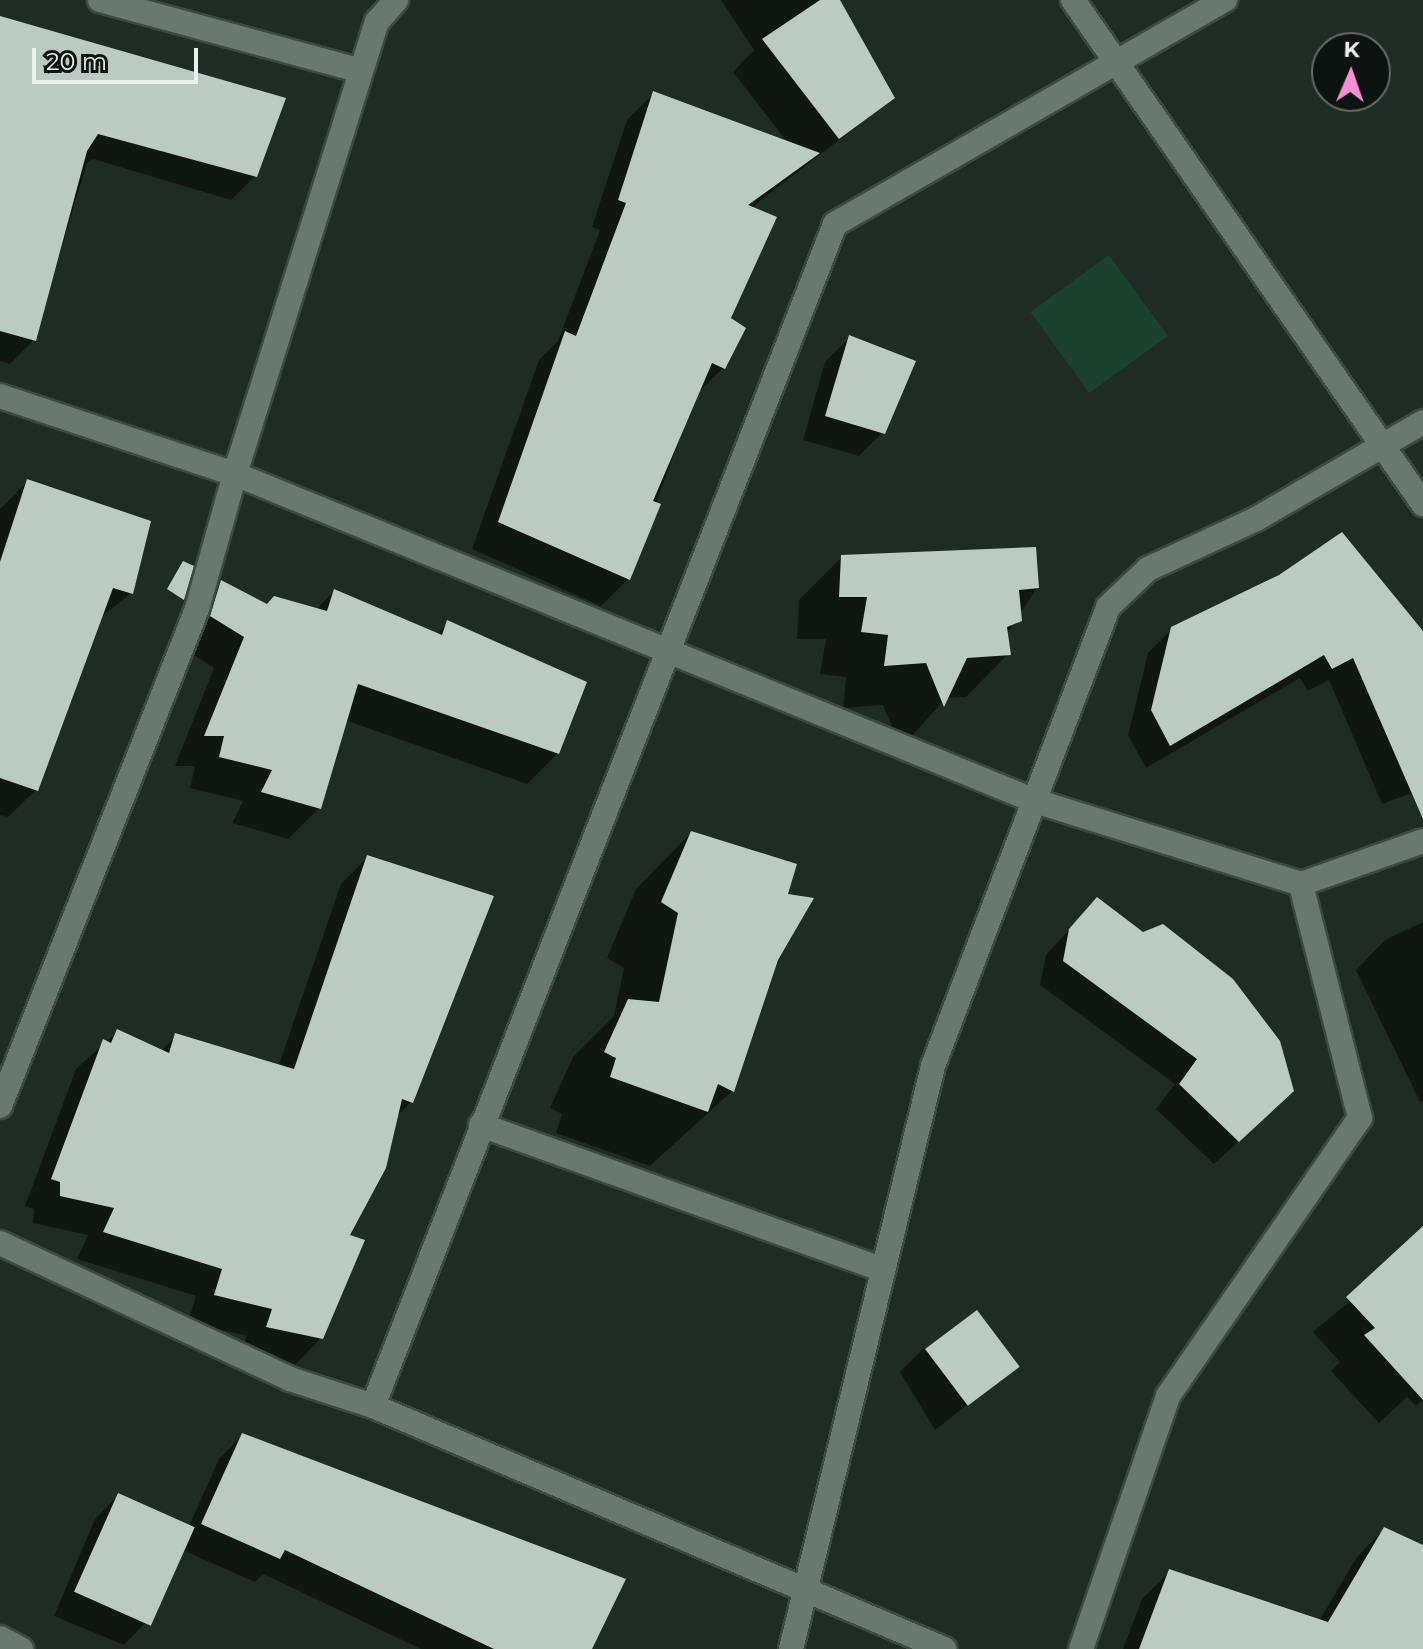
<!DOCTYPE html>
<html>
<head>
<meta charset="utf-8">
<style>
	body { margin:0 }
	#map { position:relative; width:1423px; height:1649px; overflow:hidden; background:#1f2c25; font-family:Montserrat,sans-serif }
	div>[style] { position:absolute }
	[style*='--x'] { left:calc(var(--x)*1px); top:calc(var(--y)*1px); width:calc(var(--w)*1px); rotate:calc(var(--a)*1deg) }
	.green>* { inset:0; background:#1a422f; transform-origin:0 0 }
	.shadow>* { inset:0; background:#0007 }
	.building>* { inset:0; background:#bbcbc2; transform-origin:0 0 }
	.roads { filter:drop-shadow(2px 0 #3e4943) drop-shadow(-2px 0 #3e4943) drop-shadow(0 2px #3e4943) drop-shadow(0 -2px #3e4943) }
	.minor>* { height:24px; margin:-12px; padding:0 12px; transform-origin:12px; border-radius:12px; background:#697870 }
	span { translate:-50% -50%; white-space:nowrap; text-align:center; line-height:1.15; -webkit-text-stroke:8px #0d1310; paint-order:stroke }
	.north { position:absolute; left:1311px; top:32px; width:80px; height:80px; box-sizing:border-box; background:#0d1310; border:2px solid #656c68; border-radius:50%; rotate:2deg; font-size:22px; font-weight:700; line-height:32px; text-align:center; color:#e9f1ec }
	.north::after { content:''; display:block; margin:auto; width:28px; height:36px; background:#f491d3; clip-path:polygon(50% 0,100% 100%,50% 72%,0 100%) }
	.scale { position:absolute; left:32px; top:48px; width:166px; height:36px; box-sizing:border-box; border:4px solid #e9f1ec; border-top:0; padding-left:10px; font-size:24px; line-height:28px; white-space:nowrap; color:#e9f1ec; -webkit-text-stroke:6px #0d1310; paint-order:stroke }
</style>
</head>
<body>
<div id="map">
	<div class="green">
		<i style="left:1109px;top:255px;width:100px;height:97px;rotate:54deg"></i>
	</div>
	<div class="shadow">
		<i style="clip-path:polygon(721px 0,838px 0,893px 98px,751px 208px,723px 368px,696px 395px,628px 579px,601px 606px,472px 549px,539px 360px,558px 341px,600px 230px,592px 227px,627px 120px,654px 93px,788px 143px,733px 72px,754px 50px)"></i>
		<i style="clip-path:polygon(0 18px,255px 176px,231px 200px,93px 159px,87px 163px,34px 340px,10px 364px,0 361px)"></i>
		<i style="clip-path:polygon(849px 338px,883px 432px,859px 456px,803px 440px,825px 362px)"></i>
		<i style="clip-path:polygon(27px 482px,131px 593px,99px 619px,36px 790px,8px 817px,0 815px,0 509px)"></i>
		<i style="clip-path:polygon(842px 557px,1037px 588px,1006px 635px,1008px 654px,966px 697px,946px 698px,901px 748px,883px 705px,843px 708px,846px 677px,820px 674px,826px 639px,797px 639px,799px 600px)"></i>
		<i style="clip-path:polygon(221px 583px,267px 606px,316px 610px,334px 591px,436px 635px,448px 623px,558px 753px,527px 784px,345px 720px,319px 808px,288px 839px,232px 823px,243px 801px,190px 788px,195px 766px,175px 766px,214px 668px,181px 647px,191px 613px)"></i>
		<i style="clip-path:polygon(1172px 629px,1423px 655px,1423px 789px,1382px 804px,1329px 680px,1308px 691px,1300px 678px,1146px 768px,1128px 735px,1148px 653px)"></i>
		<i style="clip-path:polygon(691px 833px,786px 896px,732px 1091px,650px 1166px,556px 1133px,562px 1114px,550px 1108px,573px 1057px,614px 1016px,624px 968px,607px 958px,636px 889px)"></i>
		<i style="clip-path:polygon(368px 857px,411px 1102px,395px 1118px,347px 1236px,321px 1338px,294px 1366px,240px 1354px,247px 1336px,188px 1322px,196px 1296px,77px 1259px,88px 1235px,33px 1223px,34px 1209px,25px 1206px,76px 1069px,118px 1031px,161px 1051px,176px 1036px,278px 1067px,341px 884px)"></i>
		<i style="clip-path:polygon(1097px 899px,1268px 1115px,1214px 1164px,1156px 1109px,1175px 1084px,1040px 985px,1046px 955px)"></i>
		<i style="clip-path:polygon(1423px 922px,1423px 1101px,1420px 1102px,1356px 970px,1385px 940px)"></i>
		<i style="clip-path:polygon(1423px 1240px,1423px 1400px,1416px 1406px,1407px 1397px,1379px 1423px,1331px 1371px,1340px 1362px,1313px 1332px)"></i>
		<i style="clip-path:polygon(924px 1348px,1017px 1366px,935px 1430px,900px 1372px)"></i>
		<i style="clip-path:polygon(243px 1435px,590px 1649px,421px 1649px,263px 1574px,255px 1582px,182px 1550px,147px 1621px,124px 1645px,54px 1616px,95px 1519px,118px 1495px,189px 1526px,219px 1459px)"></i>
		<i style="clip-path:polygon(1384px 1529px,1423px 1547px,1423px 1649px,1123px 1649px,1142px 1599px,1170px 1571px,1319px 1621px,1357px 1557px)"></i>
	</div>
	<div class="building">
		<i style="clip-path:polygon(820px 0,840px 0,895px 98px,839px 139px,762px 39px)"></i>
		<i style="clip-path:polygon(0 16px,286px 98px,257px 177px,98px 134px,87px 151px,36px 341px,0 331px)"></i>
		<i style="clip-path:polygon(653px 91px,820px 153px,748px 205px,777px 217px,731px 318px,746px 328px,725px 369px,712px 363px,653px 501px,661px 504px,630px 580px,498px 522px,565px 331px,576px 336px,626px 203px,618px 200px)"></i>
		<i style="clip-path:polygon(849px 335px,916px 361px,885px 434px,825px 416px)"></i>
		<i style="clip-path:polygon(27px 479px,151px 521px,133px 594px,113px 588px,38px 791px,0 778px,0 562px)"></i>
		<i style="clip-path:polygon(1342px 532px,1423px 631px,1423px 819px,1353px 658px,1332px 669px,1324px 655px,1170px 746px,1151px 710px,1171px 627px,1279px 575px)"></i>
		<i style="clip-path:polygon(1036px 547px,1039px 588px,1019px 590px,1022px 621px,1007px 627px,1011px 655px,967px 658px,944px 707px,926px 663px,884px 666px,888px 635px,861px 632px,867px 597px,839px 597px,841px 555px)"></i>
		<i style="clip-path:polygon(183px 561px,194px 566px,184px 600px,167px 589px)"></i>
		<i style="clip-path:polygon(221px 580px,267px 604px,274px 596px,327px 611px,334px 589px,442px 635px,447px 620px,587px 682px,559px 754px,358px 684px,321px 809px,261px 792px,272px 770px,219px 757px,224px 736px,204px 736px,244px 637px,210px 616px)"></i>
		<i style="clip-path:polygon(691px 831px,797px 864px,788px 894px,814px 898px,778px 960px,734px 1092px,718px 1084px,708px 1112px,610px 1077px,616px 1058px,604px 1052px,628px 999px,659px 1002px,678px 913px,661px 902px)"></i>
		<i style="clip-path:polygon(367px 855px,494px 896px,413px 1103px,402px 1099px,386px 1168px,350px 1235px,365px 1240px,323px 1339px,266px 1327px,272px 1309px,214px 1295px,222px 1269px,103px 1232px,114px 1208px,60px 1196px,60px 1182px,51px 1179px,103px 1039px,111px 1043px,117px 1029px,169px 1053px,175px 1033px,294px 1069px)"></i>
		<i style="clip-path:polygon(1097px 897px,1143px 932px,1163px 924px,1233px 979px,1280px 1041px,1294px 1091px,1239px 1142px,1179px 1084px,1197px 1059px,1063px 961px,1069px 929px)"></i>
		<i style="clip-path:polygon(1423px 1226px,1423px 1400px,1364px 1335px,1375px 1328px,1346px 1297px)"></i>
		<i style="left:977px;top:1310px;width:71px;height:65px;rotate:53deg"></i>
		<i style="clip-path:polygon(242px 1433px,626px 1579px,592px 1649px,494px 1649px,285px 1550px,280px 1559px,201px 1524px)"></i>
		<i style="left:118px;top:1493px;width:84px;height:108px;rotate:24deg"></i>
		<i style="clip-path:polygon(1384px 1527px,1423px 1545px,1423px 1649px,1139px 1649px,1169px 1569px,1328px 1622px)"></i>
	</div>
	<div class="roads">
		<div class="minor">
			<i style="--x:100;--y:0;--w:270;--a:15.2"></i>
			<i style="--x:1073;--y:0;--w:614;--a:55.22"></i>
			<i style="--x:0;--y:396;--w:248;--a:18.4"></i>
			<i style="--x:235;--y:474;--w:474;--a:-72.6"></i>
			<i style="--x:377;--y:22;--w:29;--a:-49"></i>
			<i style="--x:0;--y:1106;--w:535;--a:-68.38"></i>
			<i style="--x:197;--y:609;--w:140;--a:-74.3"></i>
			<i style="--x:235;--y:474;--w:864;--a:22.23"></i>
			<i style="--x:1035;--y:801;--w:279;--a:17.3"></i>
			<i style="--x:1301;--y:884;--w:129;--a:-19.4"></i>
			<i style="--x:481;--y:1125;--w:423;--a:19.8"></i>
			<i style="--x:0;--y:1243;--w:320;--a:25.1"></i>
			<i style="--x:290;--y:1379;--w:87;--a:18"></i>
			<i style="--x:373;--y:1406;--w:621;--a:23.05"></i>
			<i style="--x:373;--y:1406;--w:1269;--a:-68.65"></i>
			<i style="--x:835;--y:224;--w:450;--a:-29.9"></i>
			<i style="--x:0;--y:1638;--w:24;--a:28"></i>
			<i style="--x:791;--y:1649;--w:600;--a:-76.31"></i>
			<i style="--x:933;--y:1066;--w:491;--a:-69.1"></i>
			<i style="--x:1108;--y:607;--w:55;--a:-43.5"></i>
			<i style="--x:1148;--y:569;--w:119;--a:-24.8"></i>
			<i style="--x:1256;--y:519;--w:193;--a:-30.1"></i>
			<i style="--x:1081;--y:1649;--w:268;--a:-71"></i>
			<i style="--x:1168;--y:1396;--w:338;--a:-55.4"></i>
			<i style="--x:1360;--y:1118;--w:241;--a:-104.2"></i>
		</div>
	</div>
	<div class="north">K</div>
	<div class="scale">20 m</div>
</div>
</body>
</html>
